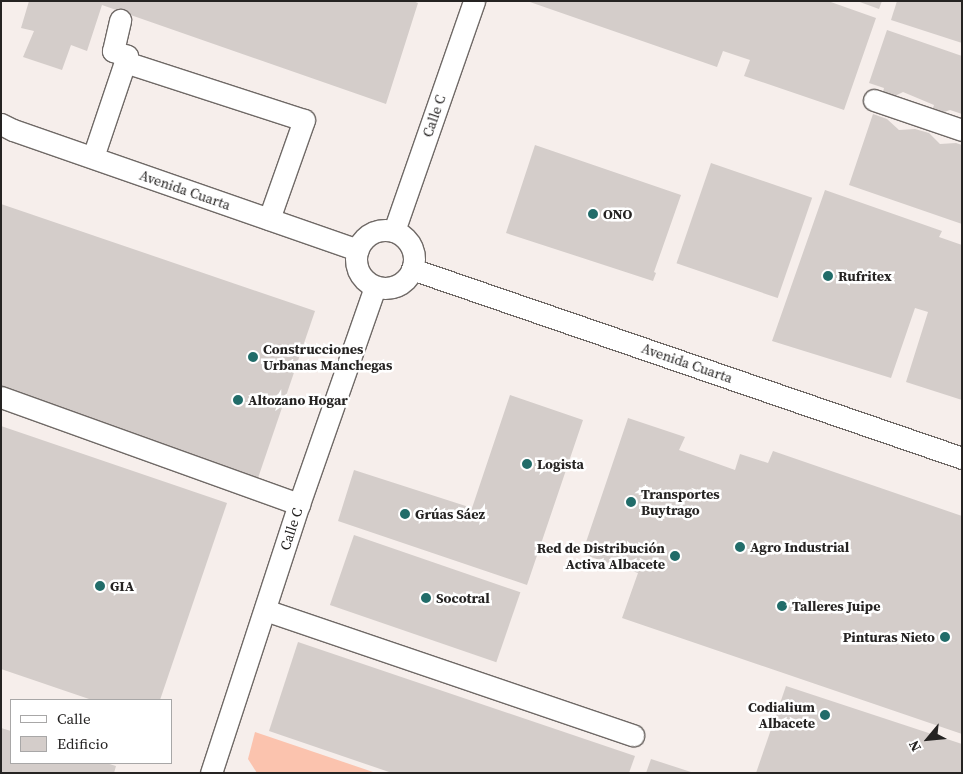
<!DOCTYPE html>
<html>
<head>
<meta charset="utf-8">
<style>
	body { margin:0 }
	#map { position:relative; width:963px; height:774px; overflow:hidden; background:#f6eeeb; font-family:"Source Serif 4",serif }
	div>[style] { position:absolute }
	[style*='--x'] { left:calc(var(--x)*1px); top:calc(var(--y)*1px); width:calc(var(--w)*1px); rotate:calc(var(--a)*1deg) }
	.green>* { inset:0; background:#fbc3ae }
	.building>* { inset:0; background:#d4cdca; transform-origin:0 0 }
	.roads { filter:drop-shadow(1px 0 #6f6966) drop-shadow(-1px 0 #6f6966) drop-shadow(0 1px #6f6966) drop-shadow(0 -1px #6f6966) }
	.minor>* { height:21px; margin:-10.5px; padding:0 10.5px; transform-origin:10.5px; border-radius:10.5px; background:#fff }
	.minor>.ring { margin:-10.5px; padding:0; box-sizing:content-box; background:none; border:21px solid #fff; border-radius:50% }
	.dots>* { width:14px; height:14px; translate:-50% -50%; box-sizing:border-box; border:2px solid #fff; border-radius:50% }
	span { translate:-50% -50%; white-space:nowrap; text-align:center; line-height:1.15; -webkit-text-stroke:5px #fff; paint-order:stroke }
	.street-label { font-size:14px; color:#252322 }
	.poi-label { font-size:14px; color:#252322; font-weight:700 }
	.left { translate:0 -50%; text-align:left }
	.right { translate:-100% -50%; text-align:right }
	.frame { position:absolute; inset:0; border:2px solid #252322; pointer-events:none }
	.legend { position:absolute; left:10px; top:699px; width:162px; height:65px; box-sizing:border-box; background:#fff; border:1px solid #a8a7a7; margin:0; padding:6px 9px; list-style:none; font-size:15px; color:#252322 }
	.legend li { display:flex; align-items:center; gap:10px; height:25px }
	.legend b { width:25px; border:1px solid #a8a7a7 }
	.north { position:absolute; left:903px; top:714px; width:50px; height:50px; -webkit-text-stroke:4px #fff; paint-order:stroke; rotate:242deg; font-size:14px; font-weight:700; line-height:20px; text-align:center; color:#252322 }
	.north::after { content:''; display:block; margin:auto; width:18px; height:22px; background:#252322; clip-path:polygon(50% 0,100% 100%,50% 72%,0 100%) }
</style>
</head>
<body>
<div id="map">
	<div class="green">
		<i style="clip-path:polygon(255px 732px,376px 773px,257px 773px,248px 759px)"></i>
	</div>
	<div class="building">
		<i style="clip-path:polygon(29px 1px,413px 1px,418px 3px,386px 104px,102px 5px,87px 51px,71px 45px,62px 70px,23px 57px,34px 31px,21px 28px)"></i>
		<i style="clip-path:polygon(527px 1px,828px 1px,876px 18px,844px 110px,744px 76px,750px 60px,723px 51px,717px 67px)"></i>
		<i style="clip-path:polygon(857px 1px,882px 1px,879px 9px)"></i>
		<i style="clip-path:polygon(897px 1px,962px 1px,962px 43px,891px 20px)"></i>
		<i style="clip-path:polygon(887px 30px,962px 56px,962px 114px,950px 110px,944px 112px,933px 108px,934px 105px,903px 92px,895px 96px,883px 92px,884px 88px,869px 83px)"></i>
		<i style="clip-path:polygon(873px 114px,887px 119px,899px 130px,915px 129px,929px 133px,940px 144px,956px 143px,962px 145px,962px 224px,849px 185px)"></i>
		<i style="clip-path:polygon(535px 145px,681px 195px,654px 272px,656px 273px,653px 281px,506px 233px)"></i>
		<i style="left:711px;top:163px;width:107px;height:106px;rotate:19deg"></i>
		<i style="clip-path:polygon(825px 190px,942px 231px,939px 237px,962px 245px,962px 400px,906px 382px,928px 312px,915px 308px,891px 378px,772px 341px)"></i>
		<i style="clip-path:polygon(1px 204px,315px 311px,258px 478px,1px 390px)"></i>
		<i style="clip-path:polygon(510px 395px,583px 420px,527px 585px,338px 521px,354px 470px,472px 508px)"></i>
		<i style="clip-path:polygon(628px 418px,685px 437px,679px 450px,735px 470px,740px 454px,768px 463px,773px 451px,962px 516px,962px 734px,622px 618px,638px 573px,582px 554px)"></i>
		<i style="clip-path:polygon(1px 426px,227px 503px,160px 700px,92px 700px,1px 669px)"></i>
		<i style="left:354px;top:535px;width:176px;height:74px;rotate:19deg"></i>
		<i style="clip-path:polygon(298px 642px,635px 756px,629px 773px,392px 773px,269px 731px)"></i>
		<i style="clip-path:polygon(786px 686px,962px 744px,962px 773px,756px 773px)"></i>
		<i style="clip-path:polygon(1px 728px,11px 731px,11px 763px,106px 763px,116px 766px,114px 773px,1px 773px)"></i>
		<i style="clip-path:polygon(651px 759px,691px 772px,691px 773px,646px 773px)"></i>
	</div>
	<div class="roads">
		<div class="minor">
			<i style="--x:125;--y:62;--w:188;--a:18"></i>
			<i style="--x:304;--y:120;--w:105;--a:109.5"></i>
			<i style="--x:874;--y:100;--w:93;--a:18.8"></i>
			<i style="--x:1;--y:124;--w:13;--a:27"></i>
			<i style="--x:13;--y:130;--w:365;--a:19.2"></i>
			<i style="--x:93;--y:157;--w:107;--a:-71.4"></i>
			<i style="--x:127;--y:56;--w:15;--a:-160"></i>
			<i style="--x:113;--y:51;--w:32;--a:-77"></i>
			<i class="ring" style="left:356px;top:230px;width:37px;height:37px"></i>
			<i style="--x:394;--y:231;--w:244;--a:-70.8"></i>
			<i style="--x:412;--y:269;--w:582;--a:18.96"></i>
			<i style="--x:1;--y:397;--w:317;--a:19.8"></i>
			<i style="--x:265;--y:610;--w:389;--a:18.8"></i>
			<i style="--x:211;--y:773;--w:283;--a:-71.9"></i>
			<i style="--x:299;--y:504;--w:230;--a:-70.7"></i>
		</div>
	</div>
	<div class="dots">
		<i style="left:593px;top:214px;background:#216c69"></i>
		<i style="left:828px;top:276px;background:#216c69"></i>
		<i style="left:253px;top:357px;background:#216c69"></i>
		<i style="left:238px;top:400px;background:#216c69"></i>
		<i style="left:527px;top:464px;background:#216c69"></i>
		<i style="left:631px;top:502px;background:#216c69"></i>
		<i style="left:405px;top:514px;background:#216c69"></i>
		<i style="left:740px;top:547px;background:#216c69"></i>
		<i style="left:675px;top:556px;background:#216c69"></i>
		<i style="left:100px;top:586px;background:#216c69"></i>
		<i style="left:426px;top:598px;background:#216c69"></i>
		<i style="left:782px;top:606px;background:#216c69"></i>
		<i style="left:945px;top:637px;background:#216c69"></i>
		<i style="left:825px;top:715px;background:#216c69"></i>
	</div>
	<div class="street-label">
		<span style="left:434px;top:116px;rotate:-71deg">Calle C</span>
		<span style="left:185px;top:190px;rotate:19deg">Avenida Cuarta</span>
		<span style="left:687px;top:363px;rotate:19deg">Avenida Cuarta</span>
		<span style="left:291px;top:529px;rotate:-72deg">Calle C</span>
	</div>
	<div class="poi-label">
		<span class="left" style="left:603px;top:214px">ONO</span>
		<span class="left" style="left:838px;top:276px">Rufritex</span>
		<span class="left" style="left:263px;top:357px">Construcciones<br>Urbanas Manchegas</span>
		<span class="left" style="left:248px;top:400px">Altozano Hogar</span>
		<span class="left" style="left:537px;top:464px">Logista</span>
		<span class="left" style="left:641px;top:502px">Transportes<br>Buytrago</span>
		<span class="left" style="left:415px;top:514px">Grúas Sáez</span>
		<span class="left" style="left:750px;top:547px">Agro Industrial</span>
		<span class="right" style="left:665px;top:556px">Red de Distribución<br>Activa Albacete</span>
		<span class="left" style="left:110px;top:586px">GIA</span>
		<span class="left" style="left:436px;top:598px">Socotral</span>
		<span class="left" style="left:792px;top:606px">Talleres Juipe</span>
		<span class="right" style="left:935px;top:637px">Pinturas Nieto</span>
		<span class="right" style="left:815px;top:715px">Codialium<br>Albacete</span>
	</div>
	<div class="frame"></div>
	<ul class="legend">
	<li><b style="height:6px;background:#fff"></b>Calle</li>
	<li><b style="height:14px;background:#d4cdca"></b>Edificio</li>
	</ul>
	<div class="north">N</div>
</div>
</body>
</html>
